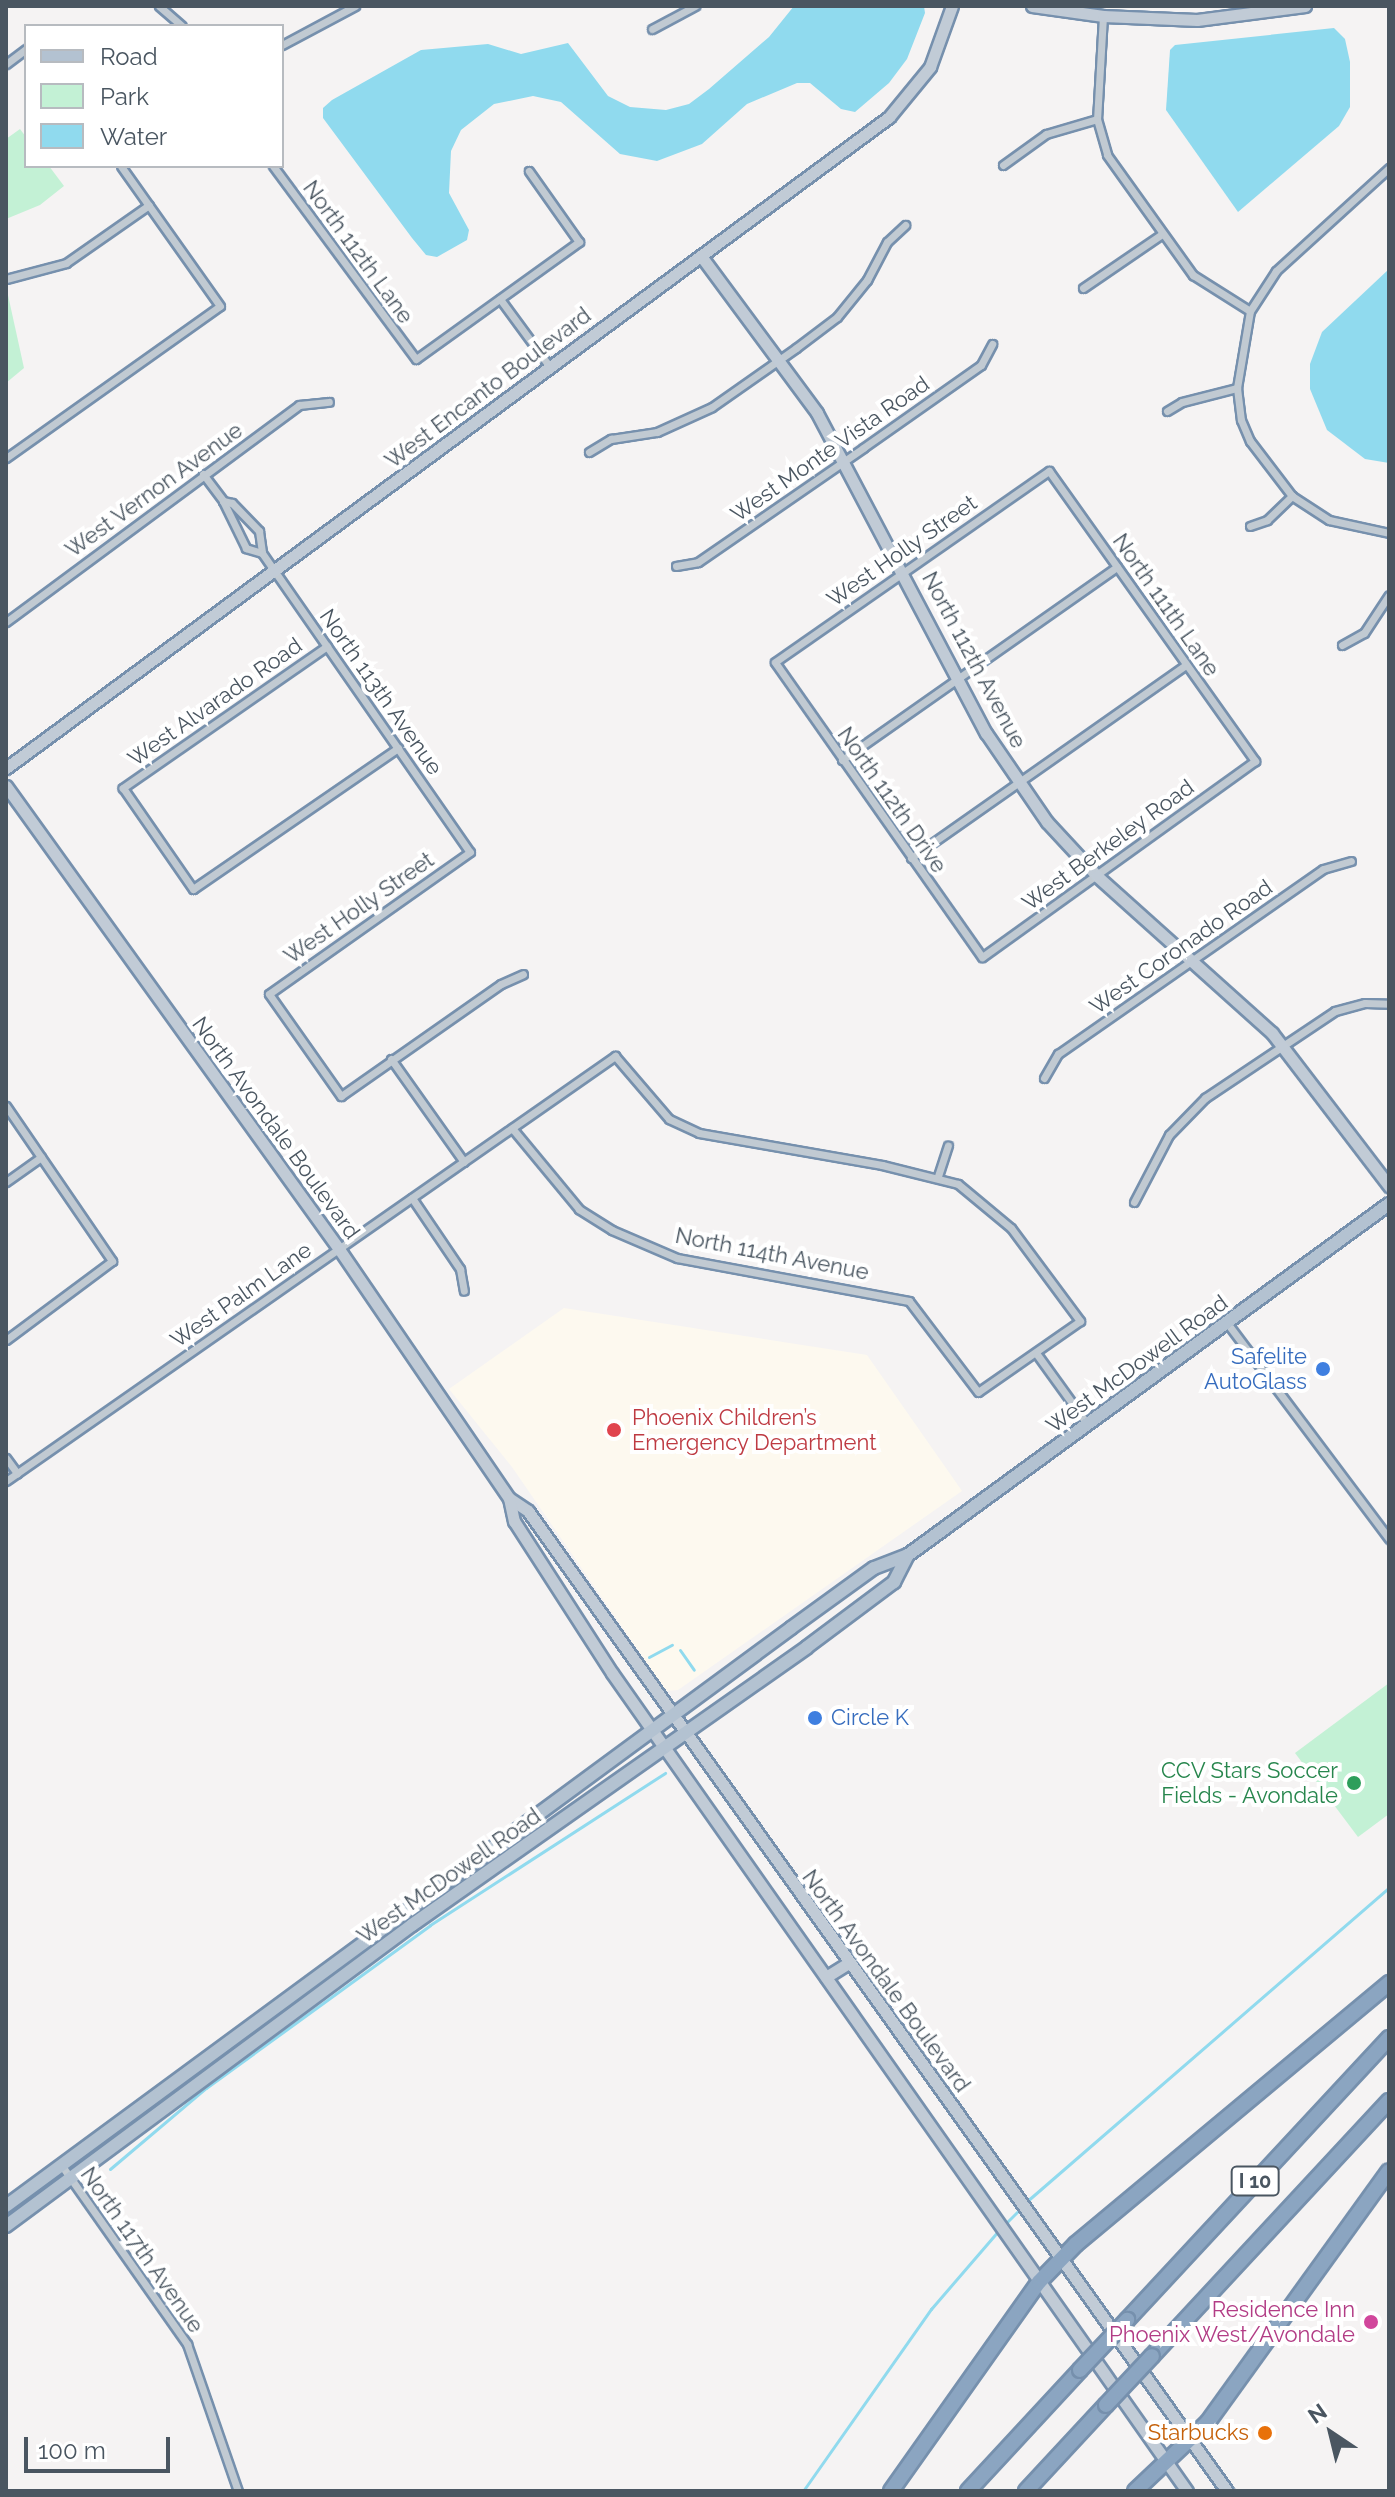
<!DOCTYPE html>
<html>
<head>
<meta charset="utf-8">
<style>
	body { margin:0 }
	#map { position:relative; width:1395px; height:2497px; overflow:hidden; background:#f5f3f3; font-family:Raleway,sans-serif }
	div>[style] { position:absolute }
	[style*='--x'] { left:calc(var(--x)*1px); top:calc(var(--y)*1px); width:calc(var(--w)*1px); rotate:calc(var(--a)*1deg) }
	.commercial>* { inset:0; background:#fdf9ef }
	.green>* { inset:0; background:#c3f1d5 }
	.water>* { inset:0; background:#90daee }
	.stream>* { height:3px; margin:-1.5px; padding:0 1.5px; transform-origin:1.5px; border-radius:1.5px; background:#90daee }
	.roads { filter:drop-shadow(2px 0 #7690ad) drop-shadow(-2px 0 #7690ad) drop-shadow(0 2px #7690ad) drop-shadow(0 -2px #7690ad) }
	.street>* { height:7px; margin:-3.5px; padding:0 3.5px; transform-origin:3.5px; border-radius:3.5px; background:#c1cad2 }
	.secondary>* { height:11px; margin:-5.5px; padding:0 5.5px; transform-origin:5.5px; border-radius:5.5px; background:#c1cbd6 }
	.primary>* { height:12px; margin:-6px; padding:0 6px; transform-origin:6px; border-radius:6px; background:#b3c2d1 }
	.highway>* { height:14px; margin:-7px; padding:0 7px; transform-origin:7px; border-radius:7px; background:#8ba5c1 }
	.bridges { filter:drop-shadow(2px 0 #7690ad) drop-shadow(-2px 0 #7690ad) drop-shadow(0 2px #7690ad) drop-shadow(0 -2px #7690ad) }
	.highway-bridge>* { height:14px; margin:-7px; padding:0 7px; transform-origin:7px; border-radius:7px; background:#8ba5c1 }
	.dots>* { width:22px; height:22px; translate:-50% -50%; box-sizing:border-box; border:4px solid #fff; border-radius:50% }
	span { translate:-50% -50%; white-space:nowrap; text-align:center; line-height:1.15; -webkit-text-stroke:8px #fff; paint-order:stroke }
	.shield-label span { padding:2px 6px; background:#fff; border:2px solid; border-radius:6px; -webkit-text-stroke-width:0 }
	.shield-label { font-size:20px; color:#4a5661; font-weight:700 }
	.street-label { font-size:22px; color:#4a5661 }
	.shop-label { font-size:22px; color:#366cbe }
	.right { translate:-100% -50%; text-align:right }
	.left { translate:0 -50%; text-align:left }
	.health-label { font-size:22px; color:#be3a42 }
	.leisure-label { font-size:22px; color:#27864d }
	.hotel-label { font-size:22px; color:#b23c85 }
	.food-label { font-size:22px; color:#c56008 }
	.frame { position:absolute; inset:0; border:8px solid #4a5661; pointer-events:none }
	.legend { position:absolute; left:24px; top:24px; width:260px; height:144px; box-sizing:border-box; background:#fff; border:2px solid #b7bbc0; margin:0; padding:10px 14px; list-style:none; font-size:24px; color:#4a5661 }
	.legend li { display:flex; align-items:center; gap:16px; height:40px }
	.legend b { width:40px; border:2px solid #b7bbc0 }
	.north { position:absolute; left:1291px; top:2393px; width:80px; height:80px; -webkit-text-stroke:6px #fff; paint-order:stroke; rotate:325deg; font-size:22px; font-weight:700; line-height:32px; text-align:center; color:#4a5661 }
	.north::after { content:''; display:block; margin:auto; width:28px; height:36px; background:#4a5661; clip-path:polygon(50% 0,100% 100%,50% 72%,0 100%) }
	.scale { position:absolute; left:24px; top:2437px; width:146px; height:36px; box-sizing:border-box; border:4px solid #4a5661; border-top:0; padding-left:10px; font-size:24px; line-height:28px; white-space:nowrap; color:#4a5661; -webkit-text-stroke:6px #fff; paint-order:stroke }
</style>
</head>
<body>
<div id="map">
	<div class="commercial">
		<i style="clip-path:polygon(564px 1308px,867px 1355px,962px 1491px,678px 1690px,666px 1691px,512px 1467px,449px 1389px)"></i>
	</div>
	<div class="green">
		<i style="clip-path:polygon(20px 129px,26px 137px,26px 166px,49px 166px,64px 186px,40px 205px,6px 219px,6px 139px)"></i>
		<i style="clip-path:polygon(6px 286px,24px 368px,6px 383px)"></i>
		<i style="clip-path:polygon(1389px 1683px,1389px 1814px,1358px 1837px,1295px 1753px)"></i>
	</div>
	<div class="water">
		<i style="clip-path:polygon(794px 6px,924px 6px,925px 13px,907px 59px,889px 83px,855px 112px,841px 109px,810px 83px,797px 83px,747px 104px,702px 144px,657px 161px,620px 154px,561px 102px,533px 96px,494px 104px,461px 130px,451px 151px,449px 193px,469px 230px,467px 240px,437px 257px,426px 255px,412px 238px,323px 118px,323px 108px,332px 100px,421px 50px,488px 44px,521px 54px,568px 43px,608px 96px,630px 107px,666px 110px,689px 104px,709px 89px,769px 37px)"></i>
		<i style="clip-path:polygon(1334px 28px,1345px 39px,1350px 62px,1350px 107px,1339px 126px,1238px 212px,1166px 110px,1170px 50px,1175px 45px)"></i>
		<i style="clip-path:polygon(1389px 269px,1389px 463px,1365px 459px,1327px 430px,1310px 389px,1310px 364px,1322px 332px)"></i>
	</div>
	<div class="stream">
		<i style="--x:680;--y:1650;--w:24;--a:55"></i>
		<i style="--x:649;--y:1657;--w:26;--a:-28"></i>
		<i style="--x:110;--y:2169;--w:126;--a:-40.2"></i>
		<i style="--x:206;--y:2088;--w:277;--a:-36"></i>
		<i style="--x:430;--y:1925;--w:280;--a:-32.9"></i>
		<i style="--x:1026;--y:2202;--w:480;--a:-40.9"></i>
		<i style="--x:1004;--y:2225;--w:24;--a:-45"></i>
		<i style="--x:803;--y:2491;--w:223;--a:-54.9"></i>
		<i style="--x:931;--y:2309;--w:103;--a:-49.3"></i>
	</div>
	<div class="roads">
		<div class="street">
			<i style="--x:159;--y:6;--w:30;--a:41"></i>
			<i style="--x:1103;--y:16;--w:103;--a:93.3"></i>
			<i style="--x:1097;--y:119;--w:37;--a:74"></i>
			<i style="--x:1107;--y:155;--w:148;--a:54.4"></i>
			<i style="--x:1193;--y:275;--w:67;--a:32.3"></i>
			<i style="--x:652;--y:29;--w:49;--a:-28.1"></i>
			<i style="--x:282;--y:45;--w:83;--a:-28.1"></i>
			<i style="--x:6;--y:64;--w:25;--a:-37"></i>
			<i style="--x:1003;--y:165;--w:53;--a:-35.8"></i>
			<i style="--x:1046;--y:134;--w:53;--a:-16.4"></i>
			<i style="--x:273;--y:166;--w:240;--a:53.5"></i>
			<i style="--x:416;--y:359;--w:201;--a:-35.7"></i>
			<i style="--x:579;--y:242;--w:87;--a:-125.2"></i>
			<i style="--x:1389;--y:168;--w:153;--a:137.7"></i>
			<i style="--x:1276;--y:271;--w:48;--a:123"></i>
			<i style="--x:1250;--y:311;--w:78;--a:99.6"></i>
			<i style="--x:1237;--y:388;--w:32;--a:83"></i>
			<i style="--x:1241;--y:420;--w:23;--a:67"></i>
			<i style="--x:1250;--y:441;--w:69;--a:52.6"></i>
			<i style="--x:1292;--y:496;--w:44;--a:33"></i>
			<i style="--x:1329;--y:520;--w:61;--a:12.2"></i>
			<i style="--x:6;--y:279;--w:62;--a:-14.9"></i>
			<i style="--x:66;--y:263;--w:101;--a:-34.9"></i>
			<i style="--x:1083;--y:288;--w:96;--a:-34.4"></i>
			<i style="--x:500;--y:299;--w:84;--a:53.7"></i>
			<i style="--x:1167;--y:411;--w:17;--a:-31"></i>
			<i style="--x:1182;--y:402;--w:57;--a:-14.3"></i>
			<i style="--x:589;--y:452;--w:26;--a:-31"></i>
			<i style="--x:611;--y:439;--w:47;--a:-8.7"></i>
			<i style="--x:657;--y:432;--w:60;--a:-24.4"></i>
			<i style="--x:712;--y:407;--w:103;--a:-35.1"></i>
			<i style="--x:796;--y:348;--w:51;--a:-37.1"></i>
			<i style="--x:837;--y:317;--w:48;--a:-51"></i>
			<i style="--x:867;--y:280;--w:43;--a:-62.2"></i>
			<i style="--x:887;--y:242;--w:25;--a:-43"></i>
			<i style="--x:6;--y:458;--w:262;--a:-35.4"></i>
			<i style="--x:220;--y:306;--w:171;--a:-125.3"></i>
			<i style="--x:1049;--y:471;--w:356;--a:54.6"></i>
			<i style="--x:1255;--y:761;--w:336;--a:144.3"></i>
			<i style="--x:982;--y:957;--w:360;--a:-125.1"></i>
			<i style="--x:775;--y:662;--w:334;--a:-34.9"></i>
			<i style="--x:203;--y:474;--w:34;--a:53"></i>
			<i style="--x:223;--y:501;--w:9;--a:13"></i>
			<i style="--x:232;--y:503;--w:39;--a:46"></i>
			<i style="--x:259;--y:531;--w:22;--a:82"></i>
			<i style="--x:262;--y:553;--w:17;--a:-163"></i>
			<i style="--x:246;--y:548;--w:52;--a:-116.1"></i>
			<i style="--x:1250;--y:526;--w:18;--a:-19"></i>
			<i style="--x:1267;--y:520;--w:35;--a:-44"></i>
			<i style="--x:262;--y:553;--w:364;--a:55.2"></i>
			<i style="--x:470;--y:852;--w:246;--a:144.8"></i>
			<i style="--x:269;--y:994;--w:125;--a:54.8"></i>
			<i style="--x:341;--y:1096;--w:195;--a:-35"></i>
			<i style="--x:501;--y:984;--w:24;--a:-24"></i>
			<i style="--x:676;--y:566;--w:22;--a:-10"></i>
			<i style="--x:698;--y:562;--w:201;--a:-34.6"></i>
			<i style="--x:863;--y:448;--w:144;--a:-35.1"></i>
			<i style="--x:981;--y:365;--w:24;--a:-62"></i>
			<i style="--x:6;--y:622;--w:365;--a:-36.5"></i>
			<i style="--x:299;--y:405;--w:30;--a:-6"></i>
			<i style="--x:1342;--y:645;--w:25;--a:-29"></i>
			<i style="--x:1364;--y:633;--w:45;--a:-56.7"></i>
			<i style="--x:327;--y:646;--w:249;--a:145.2"></i>
			<i style="--x:123;--y:788;--w:123;--a:55.3"></i>
			<i style="--x:193;--y:889;--w:249;--a:-34.5"></i>
			<i style="--x:842;--y:760;--w:336;--a:-35.1"></i>
			<i style="--x:911;--y:858;--w:336;--a:-35.1"></i>
			<i style="--x:391;--y:1059;--w:126;--a:54.7"></i>
			<i style="--x:1044;--y:1078;--w:28;--a:-60"></i>
			<i style="--x:1058;--y:1054;--w:323;--a:-34.9"></i>
			<i style="--x:1323;--y:869;--w:29;--a:-16"></i>
			<i style="--x:6;--y:1106;--w:188;--a:55.6"></i>
			<i style="--x:112;--y:1261;--w:132;--a:143.3"></i>
			<i style="--x:938;--y:1176;--w:32;--a:-72"></i>
			<i style="--x:6;--y:1182;--w:43;--a:-35.5"></i>
			<i style="--x:412;--y:1198;--w:86;--a:55.9"></i>
			<i style="--x:460;--y:1269;--w:22;--a:80"></i>
			<i style="--x:1134;--y:1202;--w:76;--a:-62.4"></i>
			<i style="--x:1169;--y:1135;--w:52;--a:-45.8"></i>
			<i style="--x:1205;--y:1098;--w:156;--a:-33.8"></i>
			<i style="--x:1335;--y:1011;--w:31;--a:-15"></i>
			<i style="--x:1365;--y:1003;--w:24;--a:2"></i>
			<i style="--x:1227;--y:1323;--w:270;--a:53.1"></i>
			<i style="--x:1036;--y:1353;--w:89;--a:54.2"></i>
			<i style="--x:6;--y:1458;--w:19;--a:54"></i>
			<i style="--x:6;--y:1481;--w:743;--a:-34.91"></i>
			<i style="--x:615;--y:1056;--w:83;--a:49.4"></i>
			<i style="--x:669;--y:1119;--w:33;--a:25"></i>
			<i style="--x:699;--y:1133;--w:186;--a:9.9"></i>
			<i style="--x:882;--y:1165;--w:78;--a:14"></i>
			<i style="--x:958;--y:1184;--w:69;--a:39.7"></i>
			<i style="--x:1011;--y:1228;--w:116;--a:53.4"></i>
			<i style="--x:1080;--y:1321;--w:124;--a:145.2"></i>
			<i style="--x:978;--y:1392;--w:114;--a:-127.2"></i>
			<i style="--x:909;--y:1301;--w:236;--a:-169.5"></i>
			<i style="--x:677;--y:1258;--w:71;--a:-156.7"></i>
			<i style="--x:612;--y:1230;--w:39;--a:-148"></i>
			<i style="--x:579;--y:1209;--w:105;--a:-129.6"></i>
			<i style="--x:62;--y:2166;--w:218;--a:54.9"></i>
			<i style="--x:187;--y:2344;--w:156;--a:70.9"></i>
		</div>
		<div class="secondary">
			<i style="--x:1032;--y:6;--w:72;--a:8"></i>
			<i style="--x:1103;--y:16;--w:94;--a:2.4"></i>
			<i style="--x:1197;--y:20;--w:109;--a:-7.4"></i>
			<i style="--x:701;--y:256;--w:195;--a:53.5"></i>
			<i style="--x:817;--y:413;--w:362;--a:62.2"></i>
			<i style="--x:986;--y:733;--w:108;--a:55.6"></i>
			<i style="--x:1047;--y:822;--w:74;--a:47.2"></i>
			<i style="--x:1097;--y:876;--w:235;--a:41.9"></i>
			<i style="--x:1272;--y:1033;--w:193;--a:52.6"></i>
			<i style="--x:6;--y:768;--w:1097;--a:-36.4"></i>
			<i style="--x:889;--y:117;--w:65;--a:-50.6"></i>
			<i style="--x:930;--y:67;--w:65;--a:-70.2"></i>
			<i style="--x:6;--y:786;--w:570;--a:54.28"></i>
			<i style="--x:339;--y:1249;--w:301;--a:55.7"></i>
			<i style="--x:509;--y:1498;--w:23;--a:34"></i>
			<i style="--x:528;--y:1511;--w:1204;--a:54.5"></i>
			<i style="--x:509;--y:1498;--w:24;--a:78"></i>
			<i style="--x:514;--y:1521;--w:181;--a:57.2"></i>
			<i style="--x:612;--y:1673;--w:1000;--a:54.9"></i>
			<i style="--x:826;--y:1977;--w:26;--a:-32"></i>
		</div>
		<div class="primary">
			<i style="--x:6;--y:2206;--w:975;--a:-36.36"></i>
			<i style="--x:791;--y:1628;--w:102;--a:-35.9"></i>
			<i style="--x:874;--y:1568;--w:36;--a:-21"></i>
			<i style="--x:908;--y:1555;--w:595;--a:-36.12"></i>
			<i style="--x:6;--y:2226;--w:505;--a:-36.55"></i>
			<i style="--x:412;--y:1925;--w:483;--a:-35.1"></i>
			<i style="--x:807;--y:1647;--w:109;--a:-36.8"></i>
			<i style="--x:894;--y:1582;--w:30;--a:-63"></i>
		</div>
		<div class="highway">
			<i style="--x:1127;--y:2320;--w:385;--a:-47.1"></i>
			<i style="--x:1152;--y:2356;--w:348;--a:-47.1"></i>
			<i style="--x:891;--y:2491;--w:256;--a:-54.7"></i>
			<i style="--x:1039;--y:2282;--w:53;--a:-45.8"></i>
			<i style="--x:1076;--y:2244;--w:408;--a:-39.8"></i>
			<i style="--x:968;--y:2491;--w:165;--a:-47.2"></i>
			<i style="--x:1026;--y:2491;--w:117;--a:-47.1"></i>
			<i style="--x:1135;--y:2491;--w:100;--a:-43.4"></i>
			<i style="--x:1208;--y:2422;--w:309;--a:-54.2"></i>
		</div>
	</div>
	<div class="bridges">
		<div class="highway-bridge">
			<i style="--x:1080;--y:2370;--w:69;--a:-46.8"></i>
			<i style="--x:1106;--y:2405;--w:67;--a:-46.8"></i>
		</div>
	</div>
	<div class="dots">
		<i style="left:1323px;top:1369px;background:#3f7fe0"></i>
		<i style="left:614px;top:1430px;background:#e0444e"></i>
		<i style="left:815px;top:1718px;background:#3f7fe0"></i>
		<i style="left:1354px;top:1783px;background:#2e9e5b"></i>
		<i style="left:1371px;top:2322px;background:#d1479c"></i>
		<i style="left:1265px;top:2433px;background:#e8710a"></i>
	</div>
	<div class="shield-label">
		<span style="left:1255px;top:2181px">I 10</span>
	</div>
	<div class="street-label">
		<span style="left:358px;top:252px;rotate:54deg">North 112th Lane</span>
		<span style="left:488px;top:388px;rotate:-37deg">West Encanto Boulevard</span>
		<span style="left:830px;top:449px;rotate:-35deg">West Monte Vista Road</span>
		<span style="left:154px;top:490px;rotate:-36deg">West Vernon Avenue</span>
		<span style="left:902px;top:551px;rotate:-35deg">West Holly Street</span>
		<span style="left:1166px;top:605px;rotate:55deg">North 111th Lane</span>
		<span style="left:974px;top:660px;rotate:62deg">North 112th Avenue</span>
		<span style="left:381px;top:692px;rotate:55deg">North 113th Avenue</span>
		<span style="left:215px;top:702px;rotate:-35deg">West Alvarado Road</span>
		<span style="left:892px;top:800px;rotate:55deg">North 112th Drive</span>
		<span style="left:1108px;top:845px;rotate:-36deg">West Berkeley Road</span>
		<span style="left:359px;top:908px;rotate:-35deg">West Holly Street</span>
		<span style="left:1181px;top:947px;rotate:-35deg">West Coronado Road</span>
		<span style="left:276px;top:1128px;rotate:54deg">North Avondale Boulevard</span>
		<span style="left:772px;top:1254px;rotate:11deg">North 114th Avenue</span>
		<span style="left:241px;top:1295px;rotate:-35deg">West Palm Lane</span>
		<span style="left:1137px;top:1364px;rotate:-36deg">West McDowell Road</span>
		<span style="left:449px;top:1876px;rotate:-35deg">West McDowell Road</span>
		<span style="left:886px;top:1981px;rotate:54deg">North Avondale Boulevard</span>
		<span style="left:142px;top:2250px;rotate:55deg">North 117th Avenue</span>
	</div>
	<div class="shop-label">
		<span class="right" style="left:1307px;top:1369px">Safelite<br>AutoGlass</span>
		<span class="left" style="left:831px;top:1718px">Circle K</span>
	</div>
	<div class="health-label">
		<span class="left" style="left:632px;top:1430px">Phoenix Children’s<br>Emergency Department</span>
	</div>
	<div class="leisure-label">
		<span class="right" style="left:1338px;top:1783px">CCV Stars Soccer<br>Fields - Avondale</span>
	</div>
	<div class="hotel-label">
		<span class="right" style="left:1355px;top:2322px">Residence Inn<br>Phoenix West/Avondale</span>
	</div>
	<div class="food-label">
		<span class="right" style="left:1249px;top:2433px">Starbucks</span>
	</div>
	<div class="frame"></div>
	<ul class="legend">
	<li><b style="height:10px;background:#b3c2d1"></b>Road</li>
	<li><b style="height:22px;background:#c3f1d5"></b>Park</li>
	<li><b style="height:22px;background:#90daee"></b>Water</li>
	</ul>
	<div class="north">N</div>
	<div class="scale">100 m</div>
</div>
</body>
</html>
